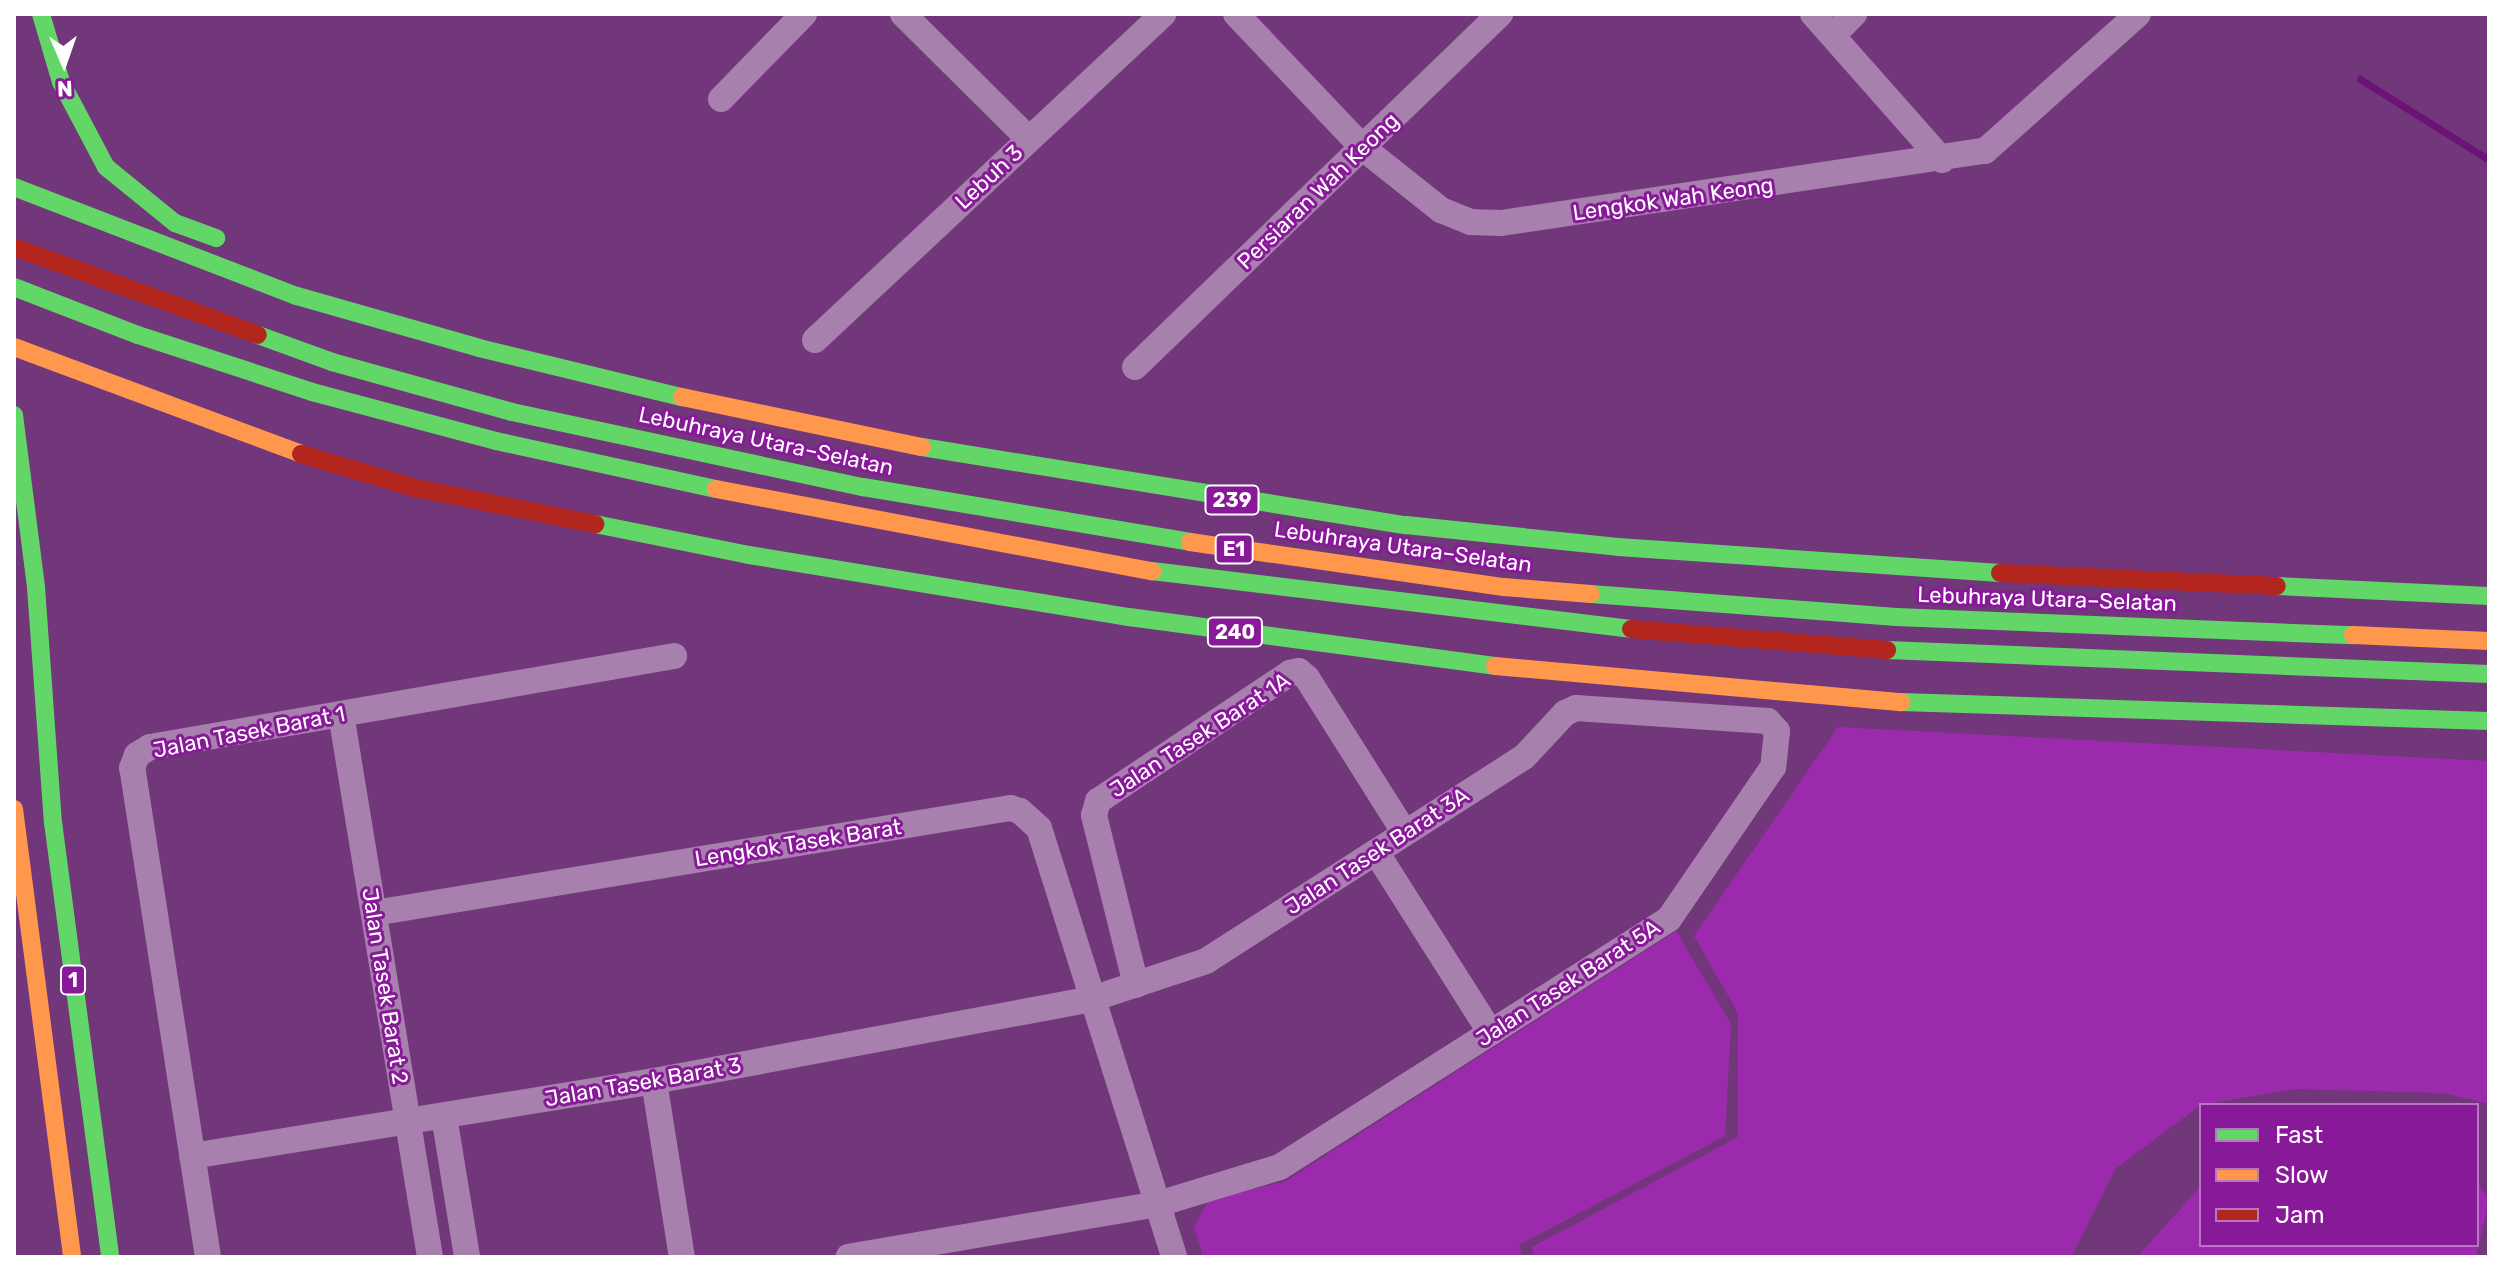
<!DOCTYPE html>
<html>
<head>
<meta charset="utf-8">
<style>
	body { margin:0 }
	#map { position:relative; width:2503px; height:1271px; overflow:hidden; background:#72367b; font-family:Rubik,sans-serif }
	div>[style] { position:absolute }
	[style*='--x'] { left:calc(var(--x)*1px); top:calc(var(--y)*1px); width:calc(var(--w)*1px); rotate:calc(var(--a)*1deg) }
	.green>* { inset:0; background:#9b2bac }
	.stream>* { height:7px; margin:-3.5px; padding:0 3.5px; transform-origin:3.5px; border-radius:3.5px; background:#6b1476 }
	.street>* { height:26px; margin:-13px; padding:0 13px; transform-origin:13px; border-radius:13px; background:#a780ad }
	.fast>* { height:18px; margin:-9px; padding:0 9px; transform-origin:9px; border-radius:9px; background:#63d668 }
	.slow>* { height:18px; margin:-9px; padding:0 9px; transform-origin:9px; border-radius:9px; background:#ff974d }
	.jam>* { height:18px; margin:-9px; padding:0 9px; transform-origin:9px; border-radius:9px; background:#b3261e }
	span { translate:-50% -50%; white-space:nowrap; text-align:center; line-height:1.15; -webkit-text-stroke:6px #881998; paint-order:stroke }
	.shield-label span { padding:2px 6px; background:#881998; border:2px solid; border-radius:6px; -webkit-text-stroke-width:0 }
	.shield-label { font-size:20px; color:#fff; font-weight:700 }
	.street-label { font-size:22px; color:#fff }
	.frame { position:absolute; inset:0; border:16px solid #fff; pointer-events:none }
	.legend { position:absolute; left:2199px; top:1103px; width:280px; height:144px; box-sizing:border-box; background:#881998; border:2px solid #b875c1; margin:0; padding:10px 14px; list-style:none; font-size:24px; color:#fff }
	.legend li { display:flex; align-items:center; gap:16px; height:40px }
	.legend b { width:40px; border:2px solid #b875c1 }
	.north { position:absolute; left:24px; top:24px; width:80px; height:80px; -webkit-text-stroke:6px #881998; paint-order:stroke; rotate:178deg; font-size:22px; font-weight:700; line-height:32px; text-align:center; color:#fff }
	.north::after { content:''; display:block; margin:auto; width:28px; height:36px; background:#fff; clip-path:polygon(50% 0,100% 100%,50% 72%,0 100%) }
</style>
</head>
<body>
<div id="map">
	<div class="green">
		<i style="clip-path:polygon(1838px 727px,2489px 761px,2489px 1104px,2442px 1093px,2294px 1089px,2201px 1105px,2115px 1169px,2071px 1257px,1534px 1257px,1532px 1247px,1738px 1137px,1738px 1013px,1694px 936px)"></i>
		<i style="clip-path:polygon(1676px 931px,1731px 1024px,1725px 1136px,1519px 1245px,1522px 1257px,1203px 1257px,1194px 1226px,1210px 1199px,1284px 1182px)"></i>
		<i style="clip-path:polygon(2477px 1182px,2489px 1200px,2476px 1257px,2137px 1257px,2201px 1186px,2201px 1245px,2477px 1245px)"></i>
	</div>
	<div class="stream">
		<i style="--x:2360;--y:79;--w:152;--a:32.1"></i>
	</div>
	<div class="street">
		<i style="--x:903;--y:14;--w:177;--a:44.8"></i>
		<i style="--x:1236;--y:14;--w:185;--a:46.5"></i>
		<i style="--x:1363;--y:148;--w:100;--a:38.5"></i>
		<i style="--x:1441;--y:210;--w:31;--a:22"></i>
		<i style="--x:1470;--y:222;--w:31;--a:2"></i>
		<i style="--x:1501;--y:223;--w:489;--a:-8.5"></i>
		<i style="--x:1985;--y:151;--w:205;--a:-41.8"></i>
		<i style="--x:1813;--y:14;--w:195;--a:48.5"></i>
		<i style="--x:1833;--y:35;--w:30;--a:-45"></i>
		<i style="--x:721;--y:99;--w:119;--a:-45.7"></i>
		<i style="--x:815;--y:340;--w:477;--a:-43.1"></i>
		<i style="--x:1135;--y:367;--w:508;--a:-44.04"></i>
		<i style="--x:341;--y:714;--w:550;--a:80.69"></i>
		<i style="--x:1376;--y:852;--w:214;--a:57.6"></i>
		<i style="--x:374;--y:913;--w:645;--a:-9.37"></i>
		<i style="--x:1010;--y:808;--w:10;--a:17"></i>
		<i style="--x:1020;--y:811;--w:25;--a:42"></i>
		<i style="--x:1039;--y:828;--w:450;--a:72.5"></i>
		<i style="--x:1136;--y:985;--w:175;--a:-103.9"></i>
		<i style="--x:1094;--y:815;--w:15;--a:-74"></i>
		<i style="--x:1098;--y:801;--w:231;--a:-33.7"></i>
		<i style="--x:1290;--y:673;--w:9;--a:-13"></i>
		<i style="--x:1299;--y:671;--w:11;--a:41"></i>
		<i style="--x:1307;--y:678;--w:183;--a:57.7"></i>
		<i style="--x:654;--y:1081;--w:178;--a:81"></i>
		<i style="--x:444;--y:1116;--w:143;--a:80.7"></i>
		<i style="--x:192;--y:1156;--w:468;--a:-9.2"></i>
		<i style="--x:654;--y:1081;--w:446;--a:-10.6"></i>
		<i style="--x:1092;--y:999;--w:120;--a:-18.4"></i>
		<i style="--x:1206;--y:961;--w:378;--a:-32.7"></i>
		<i style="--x:1524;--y:757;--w:60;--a:-47"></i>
		<i style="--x:1565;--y:713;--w:12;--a:-24"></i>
		<i style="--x:1576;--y:708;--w:192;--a:3.9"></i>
		<i style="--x:1768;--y:721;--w:13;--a:48"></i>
		<i style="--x:1777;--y:731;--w:36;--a:96"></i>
		<i style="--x:1773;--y:767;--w:184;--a:124.4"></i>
		<i style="--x:1669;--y:919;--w:461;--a:147.5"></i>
		<i style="--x:1280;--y:1167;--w:127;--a:163.1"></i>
		<i style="--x:1158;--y:1204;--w:314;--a:170.3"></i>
		<i style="--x:208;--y:1257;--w:495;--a:-98.8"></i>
		<i style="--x:132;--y:768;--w:14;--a:-69"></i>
		<i style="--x:137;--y:755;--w:15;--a:-32"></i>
		<i style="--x:150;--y:747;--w:532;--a:-9.85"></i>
	</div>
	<div class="fast">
		<i style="--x:41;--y:14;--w:71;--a:73.6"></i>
		<i style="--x:61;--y:82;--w:96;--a:62.1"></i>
		<i style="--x:106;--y:167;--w:89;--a:39.1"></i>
		<i style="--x:175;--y:223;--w:44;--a:20.1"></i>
		<i style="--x:14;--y:187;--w:303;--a:21.1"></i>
		<i style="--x:297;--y:296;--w:189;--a:15.9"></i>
		<i style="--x:479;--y:348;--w:209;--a:13.6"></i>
		<i style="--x:14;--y:287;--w:133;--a:21.2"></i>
		<i style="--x:138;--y:335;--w:183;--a:18.1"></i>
		<i style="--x:312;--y:392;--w:190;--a:14.9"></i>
		<i style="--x:496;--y:441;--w:225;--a:12.3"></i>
		<i style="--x:258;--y:335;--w:79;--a:20"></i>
		<i style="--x:332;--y:362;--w:187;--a:15.5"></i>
		<i style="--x:512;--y:412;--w:359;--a:12.1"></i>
		<i style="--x:863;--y:487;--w:332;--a:9.5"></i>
		<i style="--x:14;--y:415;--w:173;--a:82.7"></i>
		<i style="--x:36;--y:587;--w:236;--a:85.9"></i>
		<i style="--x:53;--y:822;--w:439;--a:82.5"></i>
		<i style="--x:922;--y:447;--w:490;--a:9.2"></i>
		<i style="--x:1406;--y:525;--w:213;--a:5.9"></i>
		<i style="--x:1618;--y:547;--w:383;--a:3.9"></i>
		<i style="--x:595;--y:524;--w:157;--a:11.4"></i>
		<i style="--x:749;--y:555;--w:385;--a:9.3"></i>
		<i style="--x:1129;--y:617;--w:369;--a:7.6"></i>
		<i style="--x:1152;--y:571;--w:482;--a:6.9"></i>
		<i style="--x:2277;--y:586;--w:212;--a:2.7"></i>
		<i style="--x:1591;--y:594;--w:306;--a:4.3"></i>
		<i style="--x:1896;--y:617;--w:457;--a:2.3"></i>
		<i style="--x:1887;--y:650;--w:602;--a:2.28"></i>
		<i style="--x:1901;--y:702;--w:588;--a:1.85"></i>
	</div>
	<div class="slow">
		<i style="--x:14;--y:347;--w:306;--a:20.4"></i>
		<i style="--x:682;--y:397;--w:245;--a:11.8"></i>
		<i style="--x:716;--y:489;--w:444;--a:10.7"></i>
		<i style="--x:1190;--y:542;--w:317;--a:8.2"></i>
		<i style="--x:1504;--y:587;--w:87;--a:4.6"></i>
		<i style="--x:2353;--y:635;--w:136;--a:2.5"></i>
		<i style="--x:1495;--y:666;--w:408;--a:5.1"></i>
		<i style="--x:14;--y:809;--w:452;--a:82.6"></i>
	</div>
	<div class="jam">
		<i style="--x:14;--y:247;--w:259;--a:19.8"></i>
		<i style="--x:301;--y:454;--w:120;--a:16.5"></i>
		<i style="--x:416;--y:488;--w:183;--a:11.4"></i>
		<i style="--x:2000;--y:573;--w:277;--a:2.7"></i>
		<i style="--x:1631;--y:629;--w:257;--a:4.7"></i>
	</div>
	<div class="shield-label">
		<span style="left:1232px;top:500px">239</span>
		<span style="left:1234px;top:549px">E1</span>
		<span style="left:1235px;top:632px">240</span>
		<span style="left:73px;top:980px">1</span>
	</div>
	<div class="street-label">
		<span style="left:989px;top:177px;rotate:-43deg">Lebuh 3</span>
		<span style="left:1318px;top:191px;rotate:-44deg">Persiaran Wah Keong</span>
		<span style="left:1673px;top:199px;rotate:-8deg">Lengkok Wah Keong</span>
		<span style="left:766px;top:441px;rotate:12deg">Lebuhraya Utara–Selatan</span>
		<span style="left:1403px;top:547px;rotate:8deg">Lebuhraya Utara–Selatan</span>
		<span style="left:2047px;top:599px;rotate:2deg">Lebuhraya Utara–Selatan</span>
		<span style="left:249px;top:732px;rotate:-11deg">Jalan Tasek Barat 1</span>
		<span style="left:1200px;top:735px;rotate:-33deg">Jalan Tasek Barat 1A</span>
		<span style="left:798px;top:843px;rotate:-9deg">Lengkok Tasek Barat</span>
		<span style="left:1377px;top:851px;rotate:-33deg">Jalan Tasek Barat 3A</span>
		<span style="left:1568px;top:983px;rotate:-33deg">Jalan Tasek Barat 5A</span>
		<span style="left:385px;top:986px;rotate:81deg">Jalan Tasek Barat 2</span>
		<span style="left:643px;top:1082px;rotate:-10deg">Jalan Tasek Barat 3</span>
	</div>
	<div class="frame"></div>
	<ul class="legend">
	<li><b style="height:10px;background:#63d668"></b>Fast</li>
	<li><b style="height:10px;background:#ff974d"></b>Slow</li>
	<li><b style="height:10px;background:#b3261e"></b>Jam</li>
	</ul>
	<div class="north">N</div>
</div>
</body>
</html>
